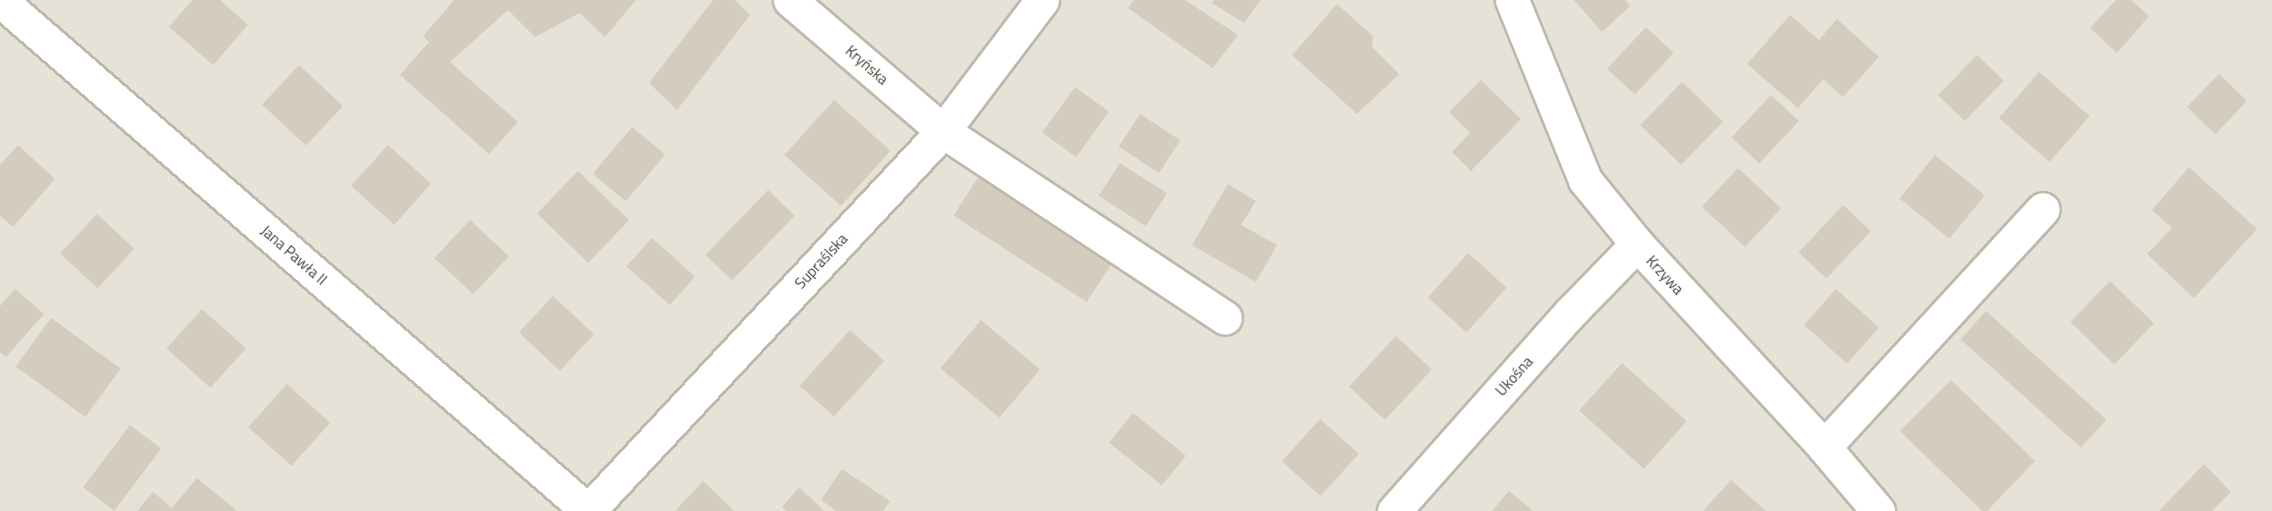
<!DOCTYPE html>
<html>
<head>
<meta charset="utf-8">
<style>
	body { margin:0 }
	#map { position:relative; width:2272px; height:511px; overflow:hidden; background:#f3f0e8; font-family:"Titillium Web",sans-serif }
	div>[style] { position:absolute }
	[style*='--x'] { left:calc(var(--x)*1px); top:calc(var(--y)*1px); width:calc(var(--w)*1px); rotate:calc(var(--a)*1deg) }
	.residential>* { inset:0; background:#e6e2d7; transform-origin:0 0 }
	.building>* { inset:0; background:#d4ccbe; transform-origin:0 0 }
	.roads { filter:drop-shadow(2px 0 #beb8ab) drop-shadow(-2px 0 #beb8ab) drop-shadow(0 2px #beb8ab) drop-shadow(0 -2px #beb8ab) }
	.minor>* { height:33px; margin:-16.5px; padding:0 16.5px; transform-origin:16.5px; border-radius:16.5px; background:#fff }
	span { translate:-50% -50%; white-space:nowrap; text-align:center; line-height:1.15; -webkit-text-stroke:4.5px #fff; paint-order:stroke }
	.street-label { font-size:15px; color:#464137 }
</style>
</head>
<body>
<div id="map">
	<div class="residential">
		<i style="left:0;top:0;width:2272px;height:511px"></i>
	</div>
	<div class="building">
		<i style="clip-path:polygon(192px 0,220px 0,248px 25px,213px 65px,169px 27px)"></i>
		<i style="clip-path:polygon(454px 0,636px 0,605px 37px,580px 13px,535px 37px,508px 10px,450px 62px,518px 122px,489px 154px,400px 75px,429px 42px,423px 36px)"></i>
		<i style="clip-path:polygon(713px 0,735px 0,750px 15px,677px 110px,649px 83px)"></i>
		<i style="clip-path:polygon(1134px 0,1185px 0,1238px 35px,1213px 68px,1128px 8px)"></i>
		<i style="clip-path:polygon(1214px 0,1261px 0,1244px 23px,1212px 3px)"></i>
		<i style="clip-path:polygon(1574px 0,1625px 0,1630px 6px,1602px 32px)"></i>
		<i style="clip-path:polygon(2116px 0,2131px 0,2149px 16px,2117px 53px,2090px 28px)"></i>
		<i style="clip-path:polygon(1337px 4px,1373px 36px,1372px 47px,1399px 74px,1357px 114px,1292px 55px)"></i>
		<i style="clip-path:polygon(1790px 15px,1819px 40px,1837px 19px,1879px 57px,1843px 97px,1823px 79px,1798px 108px,1747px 64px)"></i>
		<i style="left:1646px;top:27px;width:38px;height:57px;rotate:43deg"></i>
		<i style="left:1977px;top:55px;width:37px;height:56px;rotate:44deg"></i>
		<i style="left:299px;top:65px;width:60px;height:54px;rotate:43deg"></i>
		<i style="left:2039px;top:72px;width:67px;height:61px;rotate:41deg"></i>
		<i style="left:2219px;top:74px;width:39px;height:46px;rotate:44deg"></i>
		<i style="clip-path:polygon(1481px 80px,1521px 119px,1471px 171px,1452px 152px,1470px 133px,1449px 112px)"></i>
		<i style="left:1682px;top:82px;width:57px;height:60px;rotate:44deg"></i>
		<i style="left:1075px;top:87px;width:42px;height:56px;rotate:36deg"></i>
		<i style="left:1771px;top:95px;width:38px;height:58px;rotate:43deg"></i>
		<i style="left:834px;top:100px;width:76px;height:74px;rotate:42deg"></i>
		<i style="left:1140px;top:114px;width:48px;height:39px;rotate:33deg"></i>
		<i style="left:632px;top:127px;width:43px;height:61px;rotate:40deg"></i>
		<i style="clip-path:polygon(18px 145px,55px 179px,13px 227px,0 216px,0 165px)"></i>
		<i style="left:388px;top:145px;width:58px;height:55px;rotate:42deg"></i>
		<i style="left:1935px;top:155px;width:64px;height:56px;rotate:39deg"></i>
		<i style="left:1120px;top:163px;width:56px;height:39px;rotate:33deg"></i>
		<i style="clip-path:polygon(2189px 167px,2257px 229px,2194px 298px,2147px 254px,2172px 228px,2152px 210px)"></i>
		<i style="left:1738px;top:168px;width:59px;height:53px;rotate:43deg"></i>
		<i style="left:578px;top:171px;width:71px;height:59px;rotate:44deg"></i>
		<i style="left:979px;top:176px;width:159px;height:47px;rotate:33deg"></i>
		<i style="clip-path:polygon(1228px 184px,1256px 201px,1241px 225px,1277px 245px,1256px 282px,1192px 245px)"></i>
		<i style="left:768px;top:190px;width:37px;height:90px;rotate:44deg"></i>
		<i style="left:1843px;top:205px;width:38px;height:65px;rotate:43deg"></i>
		<i style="left:97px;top:214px;width:51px;height:54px;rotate:43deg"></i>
		<i style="left:470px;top:220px;width:53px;height:52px;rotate:43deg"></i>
		<i style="left:652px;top:238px;width:58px;height:38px;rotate:42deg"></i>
		<i style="left:1468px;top:253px;width:52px;height:60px;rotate:42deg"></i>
		<i style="left:2110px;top:281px;width:61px;height:57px;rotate:44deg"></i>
		<i style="clip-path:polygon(15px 289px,44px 314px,6px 357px,0 352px,0 306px)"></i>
		<i style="left:1836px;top:289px;width:58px;height:48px;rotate:42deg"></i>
		<i style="left:553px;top:296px;width:56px;height:50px;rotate:43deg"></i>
		<i style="left:202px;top:309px;width:59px;height:53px;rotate:42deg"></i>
		<i style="left:1986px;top:311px;width:162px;height:38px;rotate:42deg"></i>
		<i style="left:51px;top:318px;width:86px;height:60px;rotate:36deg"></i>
		<i style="left:981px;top:320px;width:77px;height:63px;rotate:40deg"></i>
		<i style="left:850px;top:330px;width:46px;height:75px;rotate:42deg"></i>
		<i style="left:1396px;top:336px;width:49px;height:69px;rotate:43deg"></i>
		<i style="left:1622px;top:363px;width:87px;height:64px;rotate:42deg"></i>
		<i style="clip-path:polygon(1951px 380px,2035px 461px,1987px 511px,1982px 511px,1900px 431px)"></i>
		<i style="left:287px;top:384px;width:58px;height:58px;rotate:42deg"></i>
		<i style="left:1133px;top:413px;width:68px;height:38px;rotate:39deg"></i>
		<i style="left:1320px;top:419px;width:52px;height:57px;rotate:42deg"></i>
		<i style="left:130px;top:425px;width:39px;height:78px;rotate:37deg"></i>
		<i style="clip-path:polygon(2204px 464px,2231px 492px,2212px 511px,2159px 511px)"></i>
		<i style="clip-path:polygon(842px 469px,890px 501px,883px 511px,836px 511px,821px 500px)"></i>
		<i style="clip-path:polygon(197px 478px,237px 511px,137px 511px,153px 492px,172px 508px)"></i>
		<i style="clip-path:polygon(1731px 480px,1766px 511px,1703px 511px)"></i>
		<i style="clip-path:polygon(703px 481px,734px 511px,675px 511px)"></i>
		<i style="clip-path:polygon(799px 487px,824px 511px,786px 511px,782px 507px)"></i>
		<i style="clip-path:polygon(1509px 491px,1533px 511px,1492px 511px)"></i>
	</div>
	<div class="roads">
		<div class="minor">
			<i style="--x:0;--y:0;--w:779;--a:40.99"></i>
			<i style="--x:790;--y:0;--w:201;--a:40.6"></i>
			<i style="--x:943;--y:131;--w:338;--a:33.5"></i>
			<i style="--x:1512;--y:0;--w:194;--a:67.9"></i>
			<i style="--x:1585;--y:180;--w:82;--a:50.9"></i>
			<i style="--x:1637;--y:244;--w:276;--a:47.3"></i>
			<i style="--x:1824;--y:447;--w:84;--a:49.8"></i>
			<i style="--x:1824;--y:447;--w:323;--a:-47.4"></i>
			<i style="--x:588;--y:511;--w:520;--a:-46.95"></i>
			<i style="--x:943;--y:131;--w:164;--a:-52.9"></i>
			<i style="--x:1394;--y:511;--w:265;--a:-48.4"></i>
			<i style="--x:1570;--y:313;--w:96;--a:-45.8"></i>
		</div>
	</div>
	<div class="street-label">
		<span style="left:867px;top:65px;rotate:41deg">Kryńska</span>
		<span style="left:294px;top:255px;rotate:41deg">Jana Pawła II</span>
		<span style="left:821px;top:261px;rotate:-47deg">Supraślska</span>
		<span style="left:1665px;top:275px;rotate:47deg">Krzywa</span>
		<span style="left:1514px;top:376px;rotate:-48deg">Ukośna</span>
	</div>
</div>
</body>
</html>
